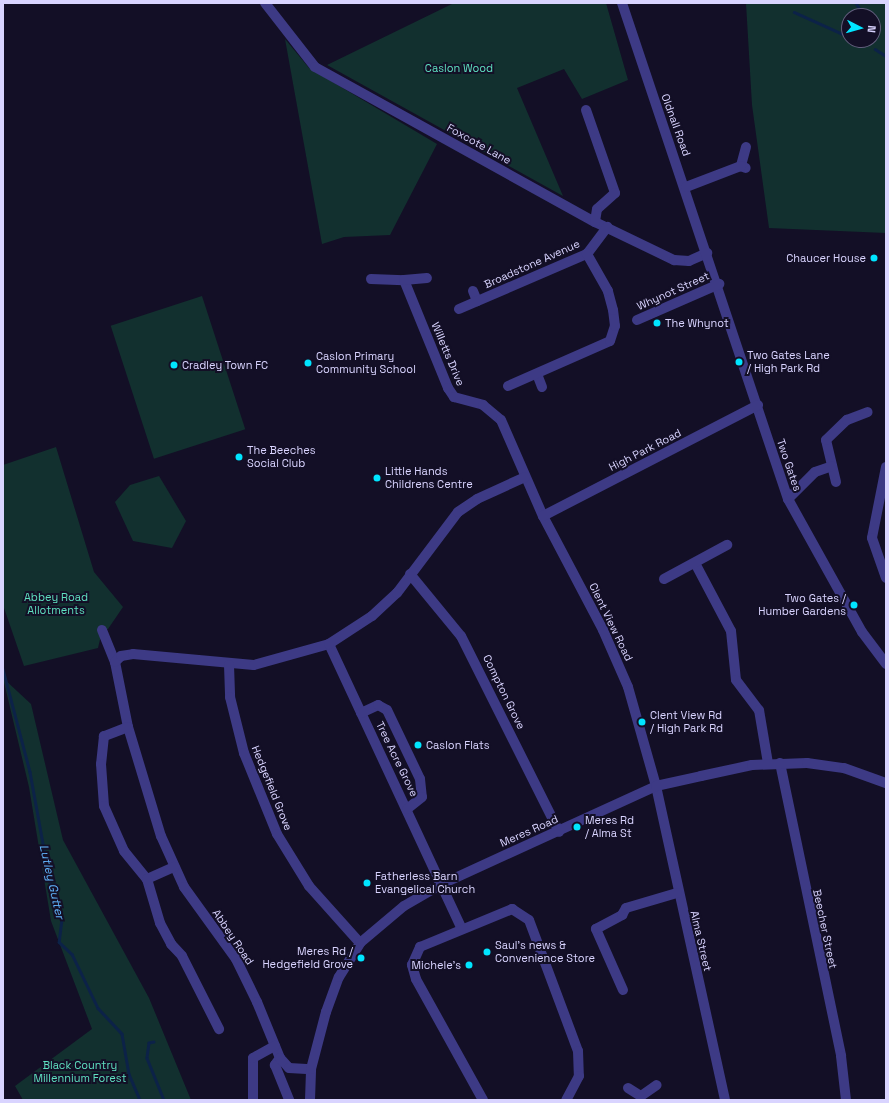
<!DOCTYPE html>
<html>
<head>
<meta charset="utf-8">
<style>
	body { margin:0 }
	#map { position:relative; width:889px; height:1103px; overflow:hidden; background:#130f26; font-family:"Space Grotesk",sans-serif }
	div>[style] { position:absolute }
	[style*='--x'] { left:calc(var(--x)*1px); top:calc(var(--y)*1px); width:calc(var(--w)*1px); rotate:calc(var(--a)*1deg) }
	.green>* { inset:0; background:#12302f; transform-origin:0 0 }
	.stream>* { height:2.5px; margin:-1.25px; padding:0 1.25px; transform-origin:1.25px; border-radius:1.25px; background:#0c2248 }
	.minor>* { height:10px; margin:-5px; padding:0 5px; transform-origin:5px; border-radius:5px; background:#3d3a85 }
	.dots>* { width:11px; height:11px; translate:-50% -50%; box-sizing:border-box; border:2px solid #130f26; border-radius:50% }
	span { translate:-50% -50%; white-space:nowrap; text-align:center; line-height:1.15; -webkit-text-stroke:4px #130f26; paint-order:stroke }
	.park-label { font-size:11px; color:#5fe0c0 }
	.street-label { font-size:11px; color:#d9d4ff }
	.poi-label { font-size:11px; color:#d9d4ff }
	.right { translate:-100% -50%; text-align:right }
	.left { translate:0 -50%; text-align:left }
	.water-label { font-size:12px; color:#62b6ff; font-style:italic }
	.frame { position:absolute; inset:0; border:4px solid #d9d4ff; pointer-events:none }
	.north { position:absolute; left:841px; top:8px; width:40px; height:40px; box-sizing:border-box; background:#130f26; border:1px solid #625e7d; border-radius:50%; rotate:96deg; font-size:11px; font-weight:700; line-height:16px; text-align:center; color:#d9d4ff }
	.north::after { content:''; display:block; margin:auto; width:14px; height:18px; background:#00e5ff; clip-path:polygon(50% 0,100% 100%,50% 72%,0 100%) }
</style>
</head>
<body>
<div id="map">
	<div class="green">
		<i style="clip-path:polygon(454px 3px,606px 3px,628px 80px,582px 99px,564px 69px,517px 88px,563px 196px,327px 65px)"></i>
		<i style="clip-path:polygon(evenodd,746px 3px,886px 3px,886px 233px,769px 228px,752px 105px,746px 3px,849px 16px,873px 16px,873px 40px,849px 40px,849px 16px)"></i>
		<i style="clip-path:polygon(285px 39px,309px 68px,437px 144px,390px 235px,344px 237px,322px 244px)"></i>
		<i style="left:202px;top:296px;width:140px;height:96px;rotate:72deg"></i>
		<i style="clip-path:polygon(56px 447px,94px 572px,123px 607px,108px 629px,102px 631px,98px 648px,24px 666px,3px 605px,3px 465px)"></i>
		<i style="clip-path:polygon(159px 476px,186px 521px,172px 548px,133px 541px,115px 502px,130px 485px)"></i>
		<i style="clip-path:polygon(3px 678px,31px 704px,63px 840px,149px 998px,191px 1100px,23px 1100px,15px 1086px,92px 1029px,51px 921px,29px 787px)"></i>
	</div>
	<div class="stream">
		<i style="--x:856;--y:3;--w:15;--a:58"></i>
		<i style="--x:794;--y:12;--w:60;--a:24.4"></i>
		<i style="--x:856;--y:40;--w:10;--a:6"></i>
		<i style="--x:875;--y:49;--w:13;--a:32"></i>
		<i style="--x:3;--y:669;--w:106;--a:75.3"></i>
		<i style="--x:30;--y:772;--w:112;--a:79.7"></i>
		<i style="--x:50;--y:882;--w:39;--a:72"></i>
		<i style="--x:62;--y:919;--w:23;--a:97"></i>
		<i style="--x:59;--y:942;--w:18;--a:43"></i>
		<i style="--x:72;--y:954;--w:60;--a:64.3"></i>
		<i style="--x:98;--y:1008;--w:35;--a:47"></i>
		<i style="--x:122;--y:1034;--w:41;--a:80.1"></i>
		<i style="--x:129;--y:1074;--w:28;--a:67"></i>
		<i style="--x:154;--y:1042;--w:5;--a:169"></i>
		<i style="--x:149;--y:1043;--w:15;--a:98"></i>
		<i style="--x:147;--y:1058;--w:45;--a:68"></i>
	</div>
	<div class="minor">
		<i style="--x:265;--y:3;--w:81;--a:52"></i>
		<i style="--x:315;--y:67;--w:320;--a:29"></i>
		<i style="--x:595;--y:222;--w:88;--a:25.7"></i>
		<i style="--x:674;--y:260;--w:15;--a:4"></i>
		<i style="--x:689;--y:261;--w:20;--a:-24"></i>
		<i style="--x:622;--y:3;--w:523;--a:71.5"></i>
		<i style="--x:788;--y:499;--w:152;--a:60.9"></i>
		<i style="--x:862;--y:632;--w:40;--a:53"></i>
		<i style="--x:586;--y:110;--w:88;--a:70.7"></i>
		<i style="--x:615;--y:193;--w:24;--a:138"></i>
		<i style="--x:597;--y:209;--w:13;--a:99"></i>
		<i style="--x:746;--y:147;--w:20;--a:105"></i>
		<i style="--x:741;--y:166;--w:5;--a:22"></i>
		<i style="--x:686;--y:187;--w:59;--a:-20.9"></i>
		<i style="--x:371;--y:279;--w:33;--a:2"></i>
		<i style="--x:404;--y:280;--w:117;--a:67.8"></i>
		<i style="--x:448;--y:388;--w:11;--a:56"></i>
		<i style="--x:454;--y:397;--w:30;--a:15"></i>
		<i style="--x:483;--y:405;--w:23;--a:40"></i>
		<i style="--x:501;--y:420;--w:105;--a:66.4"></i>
		<i style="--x:543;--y:516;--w:129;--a:62.2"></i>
		<i style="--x:603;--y:630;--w:62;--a:66.3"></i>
		<i style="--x:628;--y:687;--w:103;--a:74.2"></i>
		<i style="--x:656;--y:786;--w:321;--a:77.6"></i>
		<i style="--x:404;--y:280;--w:23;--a:-5"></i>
		<i style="--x:473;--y:291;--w:11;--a:68"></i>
		<i style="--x:459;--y:309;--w:139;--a:-23.3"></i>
		<i style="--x:587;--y:254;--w:34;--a:-53"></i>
		<i style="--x:637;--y:320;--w:90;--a:-23.7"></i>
		<i style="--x:537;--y:374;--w:14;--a:69"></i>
		<i style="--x:508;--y:386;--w:111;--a:-23.8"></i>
		<i style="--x:610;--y:341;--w:16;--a:-72"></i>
		<i style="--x:615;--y:326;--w:16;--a:-97"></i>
		<i style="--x:613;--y:310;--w:20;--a:-105"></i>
		<i style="--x:608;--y:291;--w:43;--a:-119.6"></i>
		<i style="--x:886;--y:467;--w:72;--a:101.2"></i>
		<i style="--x:872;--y:538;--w:42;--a:70.7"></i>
		<i style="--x:836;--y:482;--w:43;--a:-103.4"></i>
		<i style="--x:826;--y:440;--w:29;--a:-44"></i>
		<i style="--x:847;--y:420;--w:22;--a:-21"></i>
		<i style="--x:788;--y:499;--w:38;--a:-45"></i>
		<i style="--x:815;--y:472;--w:18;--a:-19"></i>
		<i style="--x:543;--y:516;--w:242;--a:-27.3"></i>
		<i style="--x:695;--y:563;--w:77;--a:62.1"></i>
		<i style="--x:731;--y:631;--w:49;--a:84.2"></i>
		<i style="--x:736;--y:680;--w:38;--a:53"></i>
		<i style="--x:759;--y:710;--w:54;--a:80.4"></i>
		<i style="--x:410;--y:574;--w:80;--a:50.6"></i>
		<i style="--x:461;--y:636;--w:219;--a:63.4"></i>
		<i style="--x:664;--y:579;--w:72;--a:-28.4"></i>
		<i style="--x:102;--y:630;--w:35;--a:68"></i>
		<i style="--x:115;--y:662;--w:66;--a:78.7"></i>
		<i style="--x:128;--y:727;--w:114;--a:73.2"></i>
		<i style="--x:161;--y:836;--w:56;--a:65.7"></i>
		<i style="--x:184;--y:887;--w:89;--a:54.2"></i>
		<i style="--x:236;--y:959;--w:48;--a:64"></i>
		<i style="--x:257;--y:1002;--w:61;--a:67.7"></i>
		<i style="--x:280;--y:1058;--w:9;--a:126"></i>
		<i style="--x:275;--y:1065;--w:38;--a:68"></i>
		<i style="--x:329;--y:644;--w:312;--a:65"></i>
		<i style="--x:115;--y:662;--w:8;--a:-45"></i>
		<i style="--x:121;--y:656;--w:12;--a:-9"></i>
		<i style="--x:133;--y:654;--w:121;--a:5.2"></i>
		<i style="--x:254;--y:665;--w:78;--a:-15.6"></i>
		<i style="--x:329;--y:644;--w:51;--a:-33.1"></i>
		<i style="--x:372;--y:616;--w:34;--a:-43"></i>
		<i style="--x:397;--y:593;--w:101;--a:-53"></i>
		<i style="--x:458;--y:512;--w:23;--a:-34"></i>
		<i style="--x:477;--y:499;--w:53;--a:-24.6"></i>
		<i style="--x:229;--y:665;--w:32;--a:88"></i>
		<i style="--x:230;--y:697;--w:58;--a:76"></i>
		<i style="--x:244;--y:753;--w:87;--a:67.8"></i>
		<i style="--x:277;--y:834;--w:61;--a:58.4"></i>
		<i style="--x:309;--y:886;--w:76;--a:48.2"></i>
		<i style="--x:361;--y:713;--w:19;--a:-25"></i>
		<i style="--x:378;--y:705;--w:10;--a:29"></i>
		<i style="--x:387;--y:710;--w:76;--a:64.4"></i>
		<i style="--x:420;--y:779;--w:18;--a:84"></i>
		<i style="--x:422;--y:797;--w:19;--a:141"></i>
		<i style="--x:128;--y:727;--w:26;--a:159"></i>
		<i style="--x:104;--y:736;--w:28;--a:96"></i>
		<i style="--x:101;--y:764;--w:42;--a:85.9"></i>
		<i style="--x:104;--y:806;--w:49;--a:66"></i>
		<i style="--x:124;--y:851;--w:36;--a:51"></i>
		<i style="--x:147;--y:879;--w:30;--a:-24"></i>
		<i style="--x:780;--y:763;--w:299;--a:78.2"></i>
		<i style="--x:841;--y:1056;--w:44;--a:83.5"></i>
		<i style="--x:147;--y:879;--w:46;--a:73.5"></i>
		<i style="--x:160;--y:923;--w:24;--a:62"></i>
		<i style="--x:171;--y:944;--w:16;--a:47"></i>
		<i style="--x:182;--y:956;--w:82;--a:63.1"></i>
		<i style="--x:623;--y:990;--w:67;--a:-113.9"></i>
		<i style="--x:596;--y:929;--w:30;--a:-28"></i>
		<i style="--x:622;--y:915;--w:8;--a:-60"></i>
		<i style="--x:626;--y:908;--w:53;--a:-16.4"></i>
		<i style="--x:280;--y:1058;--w:13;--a:48"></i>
		<i style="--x:289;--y:1068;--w:22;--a:3"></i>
		<i style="--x:628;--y:1088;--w:15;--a:32"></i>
		<i style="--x:641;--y:1096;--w:19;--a:-35"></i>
		<i style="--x:253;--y:1100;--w:42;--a:-90"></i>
		<i style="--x:253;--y:1058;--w:25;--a:-29"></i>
		<i style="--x:310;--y:1100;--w:31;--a:-88"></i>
		<i style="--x:311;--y:1069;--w:59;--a:-75.3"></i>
		<i style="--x:326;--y:1012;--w:37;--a:-70"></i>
		<i style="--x:339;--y:977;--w:40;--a:-58"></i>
		<i style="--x:360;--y:943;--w:57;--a:-40.1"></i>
		<i style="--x:404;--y:906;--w:44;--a:-30.1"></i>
		<i style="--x:442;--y:884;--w:235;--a:-24.6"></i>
		<i style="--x:656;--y:786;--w:46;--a:-12.5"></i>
		<i style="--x:701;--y:776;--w:52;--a:-12.2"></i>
		<i style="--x:752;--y:765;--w:55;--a:-2.1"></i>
		<i style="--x:807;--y:763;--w:37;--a:8"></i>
		<i style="--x:844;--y:768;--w:45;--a:19.7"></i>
		<i style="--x:483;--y:1100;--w:138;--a:-119"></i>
		<i style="--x:416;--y:979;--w:15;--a:-106"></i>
		<i style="--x:412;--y:965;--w:20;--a:-66"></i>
		<i style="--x:420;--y:947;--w:100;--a:-22.4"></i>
		<i style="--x:512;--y:909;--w:20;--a:33"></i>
		<i style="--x:529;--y:920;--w:140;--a:69.5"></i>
		<i style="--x:578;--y:1051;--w:25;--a:88"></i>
		<i style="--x:579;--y:1076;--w:27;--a:118"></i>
	</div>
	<div class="dots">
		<i style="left:874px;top:258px;background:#00e5ff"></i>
		<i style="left:657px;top:323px;background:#00e5ff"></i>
		<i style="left:739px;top:362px;background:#00e5ff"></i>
		<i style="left:308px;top:363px;background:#00e5ff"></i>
		<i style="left:174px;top:365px;background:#00e5ff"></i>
		<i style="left:239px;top:457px;background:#00e5ff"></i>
		<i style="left:377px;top:478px;background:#00e5ff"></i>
		<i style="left:854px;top:605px;background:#00e5ff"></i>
		<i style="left:642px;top:722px;background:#00e5ff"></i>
		<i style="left:418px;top:745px;background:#00e5ff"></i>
		<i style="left:577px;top:827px;background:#00e5ff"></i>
		<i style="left:367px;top:883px;background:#00e5ff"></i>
		<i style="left:487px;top:952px;background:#00e5ff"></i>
		<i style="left:361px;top:958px;background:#00e5ff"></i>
		<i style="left:469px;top:965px;background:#00e5ff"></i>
	</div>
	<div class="park-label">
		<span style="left:459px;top:68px">Caslon Wood</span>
		<span style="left:56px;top:604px">Abbey Road<br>Allotments</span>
		<span style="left:80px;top:1072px">Black Country<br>Millennium Forest</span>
	</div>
	<div class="street-label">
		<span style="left:676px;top:125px;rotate:70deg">Oldnall Road</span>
		<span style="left:479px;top:144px;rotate:29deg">Foxcote Lane</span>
		<span style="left:532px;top:264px;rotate:-24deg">Broadstone Avenue</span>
		<span style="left:673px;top:291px;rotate:-24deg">Whynot Street</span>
		<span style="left:448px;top:354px;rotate:67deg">Willetts Drive</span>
		<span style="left:645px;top:450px;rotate:-27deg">High Park Road</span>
		<span style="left:789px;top:465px;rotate:71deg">Two Gates</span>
		<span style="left:611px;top:622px;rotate:64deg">Clent View Road</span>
		<span style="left:504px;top:692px;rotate:64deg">Compton Grove</span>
		<span style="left:397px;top:759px;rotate:64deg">Tree Acre Grove</span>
		<span style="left:272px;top:788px;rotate:68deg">Hedgefield Grove</span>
		<span style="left:529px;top:831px;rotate:-24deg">Meres Road</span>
		<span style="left:825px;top:929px;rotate:78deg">Beecher Street</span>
		<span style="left:233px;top:937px;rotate:56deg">Abbey Road</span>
		<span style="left:701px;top:941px;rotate:77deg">Alma Street</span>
	</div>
	<div class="poi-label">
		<span class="right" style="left:866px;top:258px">Chaucer House</span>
		<span class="left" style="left:665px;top:323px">The Whynot</span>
		<span class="left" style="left:747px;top:362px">Two Gates Lane<br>/ High Park Rd</span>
		<span class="left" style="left:316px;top:363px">Caslon Primary<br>Community School</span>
		<span class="left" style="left:182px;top:365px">Cradley Town FC</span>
		<span class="left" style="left:247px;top:457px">The Beeches<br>Social Club</span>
		<span class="left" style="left:385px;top:478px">Little Hands<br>Childrens Centre</span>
		<span class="right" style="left:846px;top:605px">Two Gates /<br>Humber Gardens</span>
		<span class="left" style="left:650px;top:722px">Clent View Rd<br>/ High Park Rd</span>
		<span class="left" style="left:426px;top:745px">Caslon Flats</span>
		<span class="left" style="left:585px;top:827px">Meres Rd<br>/ Alma St</span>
		<span class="left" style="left:375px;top:883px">Fatherless Barn<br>Evangelical Church</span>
		<span class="left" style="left:495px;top:952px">Saul's news &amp;<br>Convenience Store</span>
		<span class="right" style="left:353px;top:958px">Meres Rd /<br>Hedgefield Grove</span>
		<span class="right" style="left:461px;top:965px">Michele's</span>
	</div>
	<div class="water-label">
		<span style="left:51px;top:882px;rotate:77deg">Lutley Gutter</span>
	</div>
	<div class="frame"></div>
	<div class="north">N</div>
</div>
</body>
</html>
